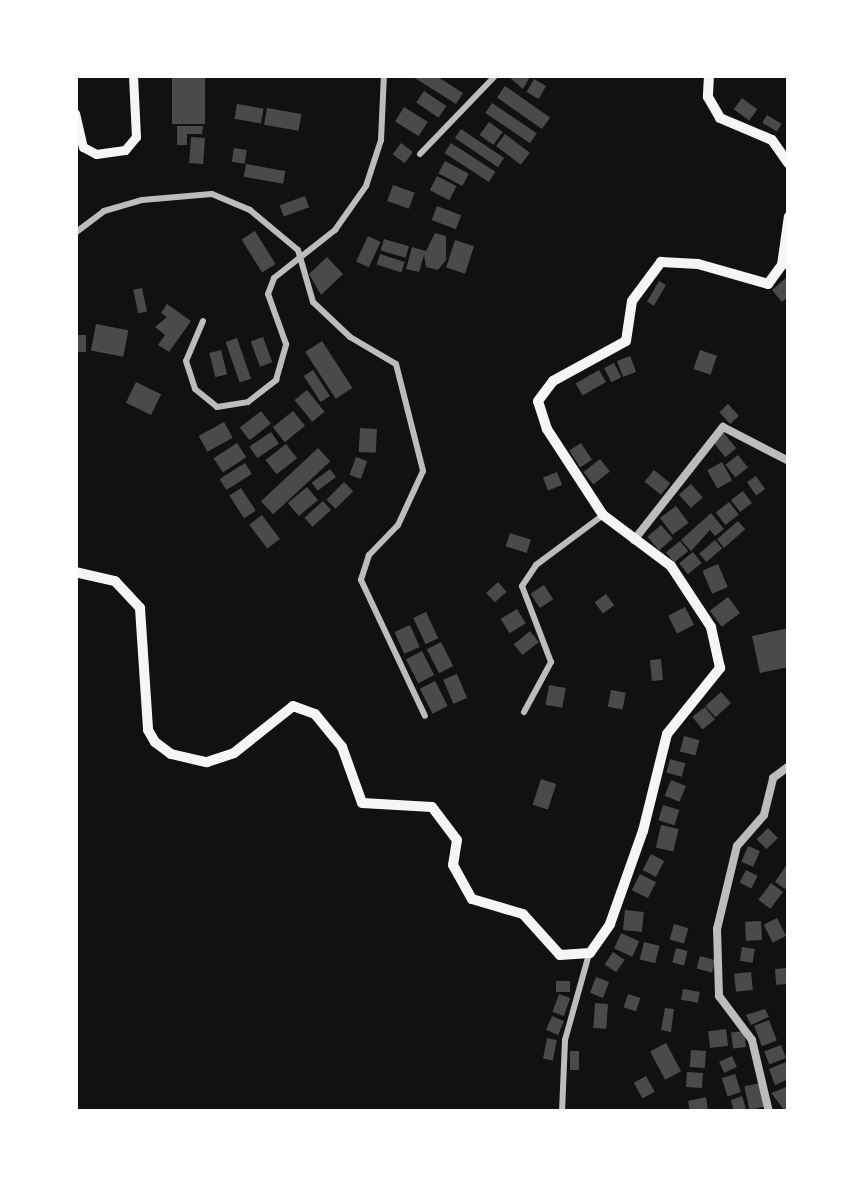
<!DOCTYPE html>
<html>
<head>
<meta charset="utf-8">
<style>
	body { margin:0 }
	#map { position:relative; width:864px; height:1187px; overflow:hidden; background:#111; font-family:"Archivo Narrow",sans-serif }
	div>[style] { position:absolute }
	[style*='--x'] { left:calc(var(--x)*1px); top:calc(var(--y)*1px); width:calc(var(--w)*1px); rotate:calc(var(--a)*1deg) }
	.building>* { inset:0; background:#4a4a4a; transform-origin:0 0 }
	.minor>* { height:6px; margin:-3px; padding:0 3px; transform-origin:3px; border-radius:3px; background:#bcbcbc }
	.tertiary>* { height:8px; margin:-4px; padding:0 4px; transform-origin:4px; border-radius:4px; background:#bcbcbc }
	.primary>* { height:9px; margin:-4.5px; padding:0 4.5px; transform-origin:4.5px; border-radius:4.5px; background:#f5f5f5 }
	.trunk>* { height:10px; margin:-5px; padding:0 5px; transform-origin:5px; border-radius:5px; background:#f5f5f5 }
	span { translate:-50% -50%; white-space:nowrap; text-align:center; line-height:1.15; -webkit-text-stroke:8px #fff; paint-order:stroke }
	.frame { position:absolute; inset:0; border:78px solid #fff; pointer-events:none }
</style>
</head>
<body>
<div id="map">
	<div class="building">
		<i style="left:172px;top:75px;width:33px;height:49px"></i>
		<i style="clip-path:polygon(410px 75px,435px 75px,463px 93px,456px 104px)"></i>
		<i style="clip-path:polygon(507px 75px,531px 75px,523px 89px)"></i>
		<i style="left:534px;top:79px;width:14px;height:15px;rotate:30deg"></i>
		<i style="left:505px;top:86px;width:55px;height:14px;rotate:35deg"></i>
		<i style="left:424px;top:91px;width:27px;height:14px;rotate:34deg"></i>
		<i style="left:742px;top:98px;width:19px;height:14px;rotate:36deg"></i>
		<i style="left:492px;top:103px;width:54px;height:12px;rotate:34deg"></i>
		<i style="left:237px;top:104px;width:27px;height:15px;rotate:10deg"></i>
		<i style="left:404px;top:107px;width:28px;height:17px;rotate:32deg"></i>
		<i style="left:267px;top:108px;width:35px;height:17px;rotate:10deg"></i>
		<i style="left:767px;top:115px;width:17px;height:9px;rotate:31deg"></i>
		<i style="left:489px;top:122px;width:17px;height:16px;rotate:36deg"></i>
		<i style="clip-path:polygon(177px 126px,203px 126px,202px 134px,187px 134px,187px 145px,177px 145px)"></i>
		<i style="left:461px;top:129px;width:52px;height:11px;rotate:34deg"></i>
		<i style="left:505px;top:134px;width:31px;height:15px;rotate:37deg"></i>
		<i style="left:191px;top:137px;width:14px;height:26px;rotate:4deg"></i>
		<i style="left:401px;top:143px;width:15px;height:14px;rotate:37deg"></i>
		<i style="left:451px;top:143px;width:53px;height:12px;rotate:33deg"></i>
		<i style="left:234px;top:148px;width:13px;height:14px;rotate:9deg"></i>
		<i style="left:445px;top:161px;width:27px;height:14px;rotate:28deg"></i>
		<i style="left:246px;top:164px;width:40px;height:13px;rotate:10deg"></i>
		<i style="left:437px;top:176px;width:22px;height:16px;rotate:27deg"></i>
		<i style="left:393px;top:185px;width:23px;height:17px;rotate:20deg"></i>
		<i style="left:305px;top:196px;width:12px;height:27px;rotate:70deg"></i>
		<i style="left:437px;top:206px;width:26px;height:15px;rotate:21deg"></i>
		<i style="left:255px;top:231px;width:39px;height:16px;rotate:58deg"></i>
		<i style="clip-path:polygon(435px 233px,446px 236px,446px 260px,438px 270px,426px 267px,424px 255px,419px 272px,406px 269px,412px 247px,426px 251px)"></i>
		<i style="left:368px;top:236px;width:14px;height:28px;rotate:25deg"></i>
		<i style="left:384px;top:239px;width:26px;height:12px;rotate:16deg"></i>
		<i style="left:455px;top:240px;width:20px;height:29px;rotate:18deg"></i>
		<i style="left:380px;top:254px;width:26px;height:11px;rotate:18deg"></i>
		<i style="clip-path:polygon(327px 257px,343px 274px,321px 295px,309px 274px)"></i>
		<i style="clip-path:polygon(787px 277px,789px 296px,782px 302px,772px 290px)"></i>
		<i style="left:659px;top:281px;width:8px;height:24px;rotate:30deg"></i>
		<i style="left:142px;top:288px;width:24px;height:9px;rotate:78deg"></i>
		<i style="clip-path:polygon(167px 304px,191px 321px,169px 352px,158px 345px,165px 335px,155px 327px,167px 317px,161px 313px)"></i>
		<i style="left:96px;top:324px;width:33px;height:27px;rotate:11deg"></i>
		<i style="left:75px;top:335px;width:11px;height:17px"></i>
		<i style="left:263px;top:337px;width:27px;height:13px;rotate:70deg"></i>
		<i style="left:237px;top:338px;width:43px;height:12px;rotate:71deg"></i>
		<i style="left:322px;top:341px;width:56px;height:20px;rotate:57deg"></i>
		<i style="left:221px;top:350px;width:25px;height:12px;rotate:76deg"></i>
		<i style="left:700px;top:350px;width:18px;height:20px;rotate:19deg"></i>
		<i style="left:630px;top:356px;width:17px;height:14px;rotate:69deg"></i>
		<i style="left:614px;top:363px;width:16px;height:11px;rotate:63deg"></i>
		<i style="left:313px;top:370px;width:31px;height:11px;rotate:57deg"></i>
		<i style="left:599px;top:370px;width:14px;height:27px;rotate:60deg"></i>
		<i style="left:136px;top:382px;width:28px;height:23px;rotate:26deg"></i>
		<i style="left:307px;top:390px;width:28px;height:16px;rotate:51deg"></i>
		<i style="left:728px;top:404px;width:16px;height:12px;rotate:47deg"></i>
		<i style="left:261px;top:411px;width:16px;height:27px;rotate:52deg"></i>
		<i style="left:293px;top:411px;width:19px;height:26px;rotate:51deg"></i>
		<i style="left:224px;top:422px;width:18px;height:29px;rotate:61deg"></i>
		<i style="left:360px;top:428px;width:17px;height:24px;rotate:3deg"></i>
		<i style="left:271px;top:432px;width:14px;height:26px;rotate:56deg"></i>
		<i style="left:723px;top:432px;width:21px;height:14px;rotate:51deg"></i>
		<i style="left:237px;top:443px;width:17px;height:28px;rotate:57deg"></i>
		<i style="left:581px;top:443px;width:20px;height:14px;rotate:57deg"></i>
		<i style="left:286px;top:444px;width:18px;height:26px;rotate:52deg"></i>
		<i style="left:318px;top:448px;width:18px;height:78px;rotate:47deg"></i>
		<i style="left:738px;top:455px;width:16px;height:16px;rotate:52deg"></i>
		<i style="left:356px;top:457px;width:12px;height:19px;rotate:20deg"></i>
		<i style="left:600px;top:459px;width:16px;height:21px;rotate:52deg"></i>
		<i style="left:722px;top:462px;width:21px;height:17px;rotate:61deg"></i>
		<i style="left:245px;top:463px;width:13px;height:30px;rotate:58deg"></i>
		<i style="left:330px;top:469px;width:10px;height:23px;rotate:53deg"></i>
		<i style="left:654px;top:470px;width:21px;height:15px;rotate:39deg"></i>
		<i style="left:557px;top:472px;width:14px;height:15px;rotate:69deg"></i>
		<i style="left:756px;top:476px;width:16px;height:11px;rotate:55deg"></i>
		<i style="left:344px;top:482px;width:13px;height:25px;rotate:45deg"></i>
		<i style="left:691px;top:484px;width:18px;height:16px;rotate:49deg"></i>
		<i style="left:307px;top:487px;width:17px;height:25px;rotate:50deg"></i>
		<i style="left:241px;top:488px;width:27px;height:14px;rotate:57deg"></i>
		<i style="left:743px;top:491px;width:15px;height:15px;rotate:53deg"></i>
		<i style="left:323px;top:501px;width:12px;height:25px;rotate:48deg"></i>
		<i style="left:729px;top:502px;width:16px;height:17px;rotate:52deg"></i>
		<i style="left:676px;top:506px;width:21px;height:20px;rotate:53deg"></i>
		<i style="clip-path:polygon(711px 513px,724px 529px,715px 536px,710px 530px,691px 551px,681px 540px)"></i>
		<i style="left:262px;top:515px;width:30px;height:16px;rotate:53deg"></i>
		<i style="left:738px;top:521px;width:11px;height:28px;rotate:49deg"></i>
		<i style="left:661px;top:525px;width:18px;height:18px;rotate:49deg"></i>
		<i style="left:510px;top:533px;width:22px;height:14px;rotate:18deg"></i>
		<i style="left:715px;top:540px;width:11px;height:21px;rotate:49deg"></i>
		<i style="left:680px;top:541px;width:13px;height:18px;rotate:51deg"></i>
		<i style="left:693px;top:552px;width:14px;height:18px;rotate:51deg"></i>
		<i style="left:718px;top:564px;width:25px;height:17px;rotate:67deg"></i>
		<i style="left:498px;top:582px;width:13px;height:16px;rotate:48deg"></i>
		<i style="left:544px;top:585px;width:17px;height:16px;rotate:57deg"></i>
		<i style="left:606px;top:594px;width:14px;height:14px;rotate:54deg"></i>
		<i style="left:728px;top:597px;width:20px;height:23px;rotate:53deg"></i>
		<i style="left:685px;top:607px;width:20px;height:19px;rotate:63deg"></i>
		<i style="left:517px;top:609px;width:17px;height:19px;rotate:59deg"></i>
		<i style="left:426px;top:612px;width:29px;height:14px;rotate:65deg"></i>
		<i style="left:410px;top:625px;width:24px;height:17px;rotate:66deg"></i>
		<i style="clip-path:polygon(789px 628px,789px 667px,760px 673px,752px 636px)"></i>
		<i style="left:530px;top:631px;width:14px;height:21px;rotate:51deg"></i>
		<i style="left:441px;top:642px;width:27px;height:16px;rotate:63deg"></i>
		<i style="left:422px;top:651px;width:27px;height:18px;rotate:63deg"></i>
		<i style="left:661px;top:659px;width:21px;height:11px;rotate:85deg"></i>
		<i style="left:457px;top:674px;width:26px;height:15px;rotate:67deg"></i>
		<i style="left:435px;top:681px;width:28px;height:17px;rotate:63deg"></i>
		<i style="left:549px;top:685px;width:17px;height:20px;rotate:10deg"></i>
		<i style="left:611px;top:690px;width:15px;height:17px;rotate:11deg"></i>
		<i style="left:721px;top:692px;width:15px;height:21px;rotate:48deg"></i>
		<i style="left:705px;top:707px;width:16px;height:16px;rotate:52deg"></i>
		<i style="left:684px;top:736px;width:16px;height:16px;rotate:15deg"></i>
		<i style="left:670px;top:759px;width:16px;height:14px;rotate:15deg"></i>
		<i style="left:541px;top:779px;width:16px;height:27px;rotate:18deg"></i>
		<i style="left:671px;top:780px;width:16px;height:17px;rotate:22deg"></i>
		<i style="left:663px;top:805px;width:17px;height:16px;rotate:17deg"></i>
		<i style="left:661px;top:825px;width:18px;height:23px;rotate:13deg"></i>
		<i style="left:768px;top:828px;width:14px;height:16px;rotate:45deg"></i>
		<i style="left:748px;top:846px;width:13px;height:17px;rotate:23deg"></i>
		<i style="left:651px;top:854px;width:15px;height:18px;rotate:28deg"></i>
		<i style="clip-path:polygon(789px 861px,789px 883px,785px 889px,775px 882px)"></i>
		<i style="left:746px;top:870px;width:13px;height:14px;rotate:27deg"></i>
		<i style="left:640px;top:874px;width:18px;height:18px;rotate:27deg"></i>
		<i style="left:771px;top:883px;width:15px;height:21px;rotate:37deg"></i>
		<i style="left:625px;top:910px;width:19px;height:20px;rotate:6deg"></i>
		<i style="left:777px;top:918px;width:20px;height:15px;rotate:63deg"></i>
		<i style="left:761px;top:921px;width:19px;height:16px;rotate:87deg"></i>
		<i style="left:674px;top:924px;width:15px;height:16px;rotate:16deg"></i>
		<i style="left:621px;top:933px;width:20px;height:17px;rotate:24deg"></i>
		<i style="left:644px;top:942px;width:16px;height:18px;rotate:14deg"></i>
		<i style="left:742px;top:947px;width:13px;height:14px;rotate:9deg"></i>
		<i style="left:676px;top:948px;width:12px;height:15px;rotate:14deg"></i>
		<i style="left:613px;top:952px;width:14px;height:15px;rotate:34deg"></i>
		<i style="left:700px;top:956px;width:16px;height:13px;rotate:15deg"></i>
		<i style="left:788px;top:968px;width:16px;height:13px;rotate:86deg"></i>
		<i style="left:751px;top:972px;width:18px;height:17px;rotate:84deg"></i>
		<i style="left:596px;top:977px;width:14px;height:17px;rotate:21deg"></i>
		<i style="left:556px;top:981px;width:14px;height:11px"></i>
		<i style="left:683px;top:989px;width:17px;height:11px;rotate:10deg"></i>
		<i style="left:559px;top:994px;width:12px;height:19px;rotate:20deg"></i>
		<i style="left:628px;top:994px;width:13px;height:14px;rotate:18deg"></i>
		<i style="left:595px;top:1003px;width:13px;height:25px;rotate:4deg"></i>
		<i style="clip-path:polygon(665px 1008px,674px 1009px,671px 1032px,661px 1030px)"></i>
		<i style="clip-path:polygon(765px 1009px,769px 1017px,751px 1025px,746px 1015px)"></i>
		<i style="left:552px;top:1016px;width:13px;height:15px;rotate:23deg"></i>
		<i style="left:769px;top:1020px;width:22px;height:16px;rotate:69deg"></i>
		<i style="left:726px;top:1029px;width:17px;height:18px;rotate:83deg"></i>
		<i style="left:744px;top:1031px;width:16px;height:13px;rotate:83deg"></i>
		<i style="left:547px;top:1038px;width:10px;height:21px;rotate:11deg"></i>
		<i style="left:666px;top:1043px;width:32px;height:18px;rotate:62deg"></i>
		<i style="left:781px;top:1045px;width:14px;height:18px;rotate:69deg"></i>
		<i style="left:691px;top:1050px;width:15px;height:17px;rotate:4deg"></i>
		<i style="left:570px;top:1051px;width:9px;height:19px"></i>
		<i style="left:732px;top:1056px;width:12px;height:14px;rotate:66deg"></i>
		<i style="clip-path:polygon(786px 1062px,789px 1079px,775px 1085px,769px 1069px)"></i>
		<i style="left:687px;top:1072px;width:16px;height:15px;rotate:4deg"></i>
		<i style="left:735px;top:1074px;width:19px;height:14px;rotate:72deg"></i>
		<i style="left:646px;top:1076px;width:18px;height:14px;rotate:61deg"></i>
		<i style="left:760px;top:1083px;width:24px;height:16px;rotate:78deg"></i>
		<i style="clip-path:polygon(789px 1086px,789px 1109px,785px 1111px,771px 1093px)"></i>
		<i style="clip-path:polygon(742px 1096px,747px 1112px,734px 1112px,731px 1100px)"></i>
		<i style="clip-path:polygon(706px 1097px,708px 1110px,690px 1112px,688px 1101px)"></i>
	</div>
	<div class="minor">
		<i style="--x:420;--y:154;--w:110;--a:-46.1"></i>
		<i style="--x:75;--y:233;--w:36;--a:-37"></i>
		<i style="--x:104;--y:211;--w:40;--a:-16"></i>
		<i style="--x:142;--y:200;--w:70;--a:-4.9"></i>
		<i style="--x:212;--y:194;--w:41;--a:22.8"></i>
		<i style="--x:250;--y:210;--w:62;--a:39.8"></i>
		<i style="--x:298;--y:250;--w:54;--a:73.9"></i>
		<i style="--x:313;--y:302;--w:51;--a:43.4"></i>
		<i style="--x:350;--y:337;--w:53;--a:30.4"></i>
		<i style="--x:396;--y:364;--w:110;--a:75.8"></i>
		<i style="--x:423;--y:471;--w:60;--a:114.8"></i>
		<i style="--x:398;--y:525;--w:42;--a:134"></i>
		<i style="--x:369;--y:555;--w:26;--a:108"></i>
		<i style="--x:361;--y:580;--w:150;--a:64.8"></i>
		<i style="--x:203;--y:321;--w:43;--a:113"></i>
		<i style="--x:186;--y:361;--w:29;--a:72"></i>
		<i style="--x:195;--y:389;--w:28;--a:39"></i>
		<i style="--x:217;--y:407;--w:31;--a:-9"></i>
		<i style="--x:248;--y:402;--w:36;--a:-38"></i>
		<i style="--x:276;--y:380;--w:37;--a:-74"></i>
		<i style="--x:286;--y:344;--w:53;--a:-109.8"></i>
		<i style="--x:268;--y:294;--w:17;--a:-69"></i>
		<i style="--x:274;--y:278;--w:78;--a:-38.2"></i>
		<i style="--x:335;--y:230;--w:54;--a:-54.8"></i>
		<i style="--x:366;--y:186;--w:48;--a:-71.9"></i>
		<i style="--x:381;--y:140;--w:65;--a:-87.4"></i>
		<i style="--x:524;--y:712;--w:57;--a:-61.6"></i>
		<i style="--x:551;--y:662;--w:81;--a:-110.9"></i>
		<i style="--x:522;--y:586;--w:25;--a:-56"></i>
		<i style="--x:536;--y:565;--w:84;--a:-36.7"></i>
		<i style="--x:562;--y:1112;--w:72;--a:-87.6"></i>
		<i style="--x:565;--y:1040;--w:89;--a:-74.4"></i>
	</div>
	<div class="tertiary">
		<i style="--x:634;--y:540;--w:144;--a:-51.8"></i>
		<i style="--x:723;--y:427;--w:74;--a:27.3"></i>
		<i style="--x:769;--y:1112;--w:74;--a:-103.3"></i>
		<i style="--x:752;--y:1040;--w:55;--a:-126.9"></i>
		<i style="--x:719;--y:996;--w:67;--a:-91.7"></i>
		<i style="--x:717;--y:929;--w:85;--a:-76.5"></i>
		<i style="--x:737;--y:846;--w:41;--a:-48.9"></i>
		<i style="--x:764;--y:815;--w:38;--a:-76"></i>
		<i style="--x:773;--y:778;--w:20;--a:-37"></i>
	</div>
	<div class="primary">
		<i style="--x:75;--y:113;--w:35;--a:77"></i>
		<i style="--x:83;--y:147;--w:15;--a:28"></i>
		<i style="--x:96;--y:154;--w:29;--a:-8"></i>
		<i style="--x:125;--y:150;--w:17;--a:-50"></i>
		<i style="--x:136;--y:137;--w:62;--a:-92.8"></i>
	</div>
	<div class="trunk">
		<i style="--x:709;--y:75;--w:22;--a:93"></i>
		<i style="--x:708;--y:97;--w:24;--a:60"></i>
		<i style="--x:720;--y:118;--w:56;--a:22.9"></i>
		<i style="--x:772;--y:140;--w:29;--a:55"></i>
		<i style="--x:75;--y:572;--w:41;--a:12.7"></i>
		<i style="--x:115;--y:581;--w:37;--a:47"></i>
		<i style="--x:140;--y:608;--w:122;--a:86.2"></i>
		<i style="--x:148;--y:730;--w:14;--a:60"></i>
		<i style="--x:155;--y:742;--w:20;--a:37"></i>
		<i style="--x:171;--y:754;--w:37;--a:13"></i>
		<i style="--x:207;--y:762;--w:28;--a:-18"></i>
		<i style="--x:234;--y:753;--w:75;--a:-38.5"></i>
		<i style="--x:293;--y:706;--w:23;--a:20"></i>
		<i style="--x:315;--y:714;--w:43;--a:50.7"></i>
		<i style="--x:342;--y:747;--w:59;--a:70.3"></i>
		<i style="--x:362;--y:803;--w:70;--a:3.3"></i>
		<i style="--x:432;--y:807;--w:41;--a:52.9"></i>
		<i style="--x:457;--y:840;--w:25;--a:99"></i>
		<i style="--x:453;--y:865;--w:39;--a:61"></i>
		<i style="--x:472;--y:899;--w:53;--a:16.4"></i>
		<i style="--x:523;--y:914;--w:55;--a:47.9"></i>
		<i style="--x:560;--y:955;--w:30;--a:-4"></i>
		<i style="--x:590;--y:953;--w:35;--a:-55"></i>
		<i style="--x:610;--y:924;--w:99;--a:-70.5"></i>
		<i style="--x:643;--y:831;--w:100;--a:-76.1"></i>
		<i style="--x:667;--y:734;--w:85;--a:-51.2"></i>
		<i style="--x:720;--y:668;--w:42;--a:-102.4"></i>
		<i style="--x:711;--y:627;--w:73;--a:-123.3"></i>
		<i style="--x:671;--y:566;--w:85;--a:-143.1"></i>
		<i style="--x:603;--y:515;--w:103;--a:-123.1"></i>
		<i style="--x:547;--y:429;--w:29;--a:-108"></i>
		<i style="--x:538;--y:401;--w:25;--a:-53"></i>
		<i style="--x:553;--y:381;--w:83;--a:-28.7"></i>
		<i style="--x:626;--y:341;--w:40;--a:-81.5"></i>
		<i style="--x:632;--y:301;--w:49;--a:-53.4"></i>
		<i style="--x:661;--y:262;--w:37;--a:3"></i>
		<i style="--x:698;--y:264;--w:73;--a:15.9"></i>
		<i style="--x:768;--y:284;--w:24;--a:-54"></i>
		<i style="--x:782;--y:265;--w:49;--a:-81.9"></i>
	</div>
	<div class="frame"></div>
</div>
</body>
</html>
